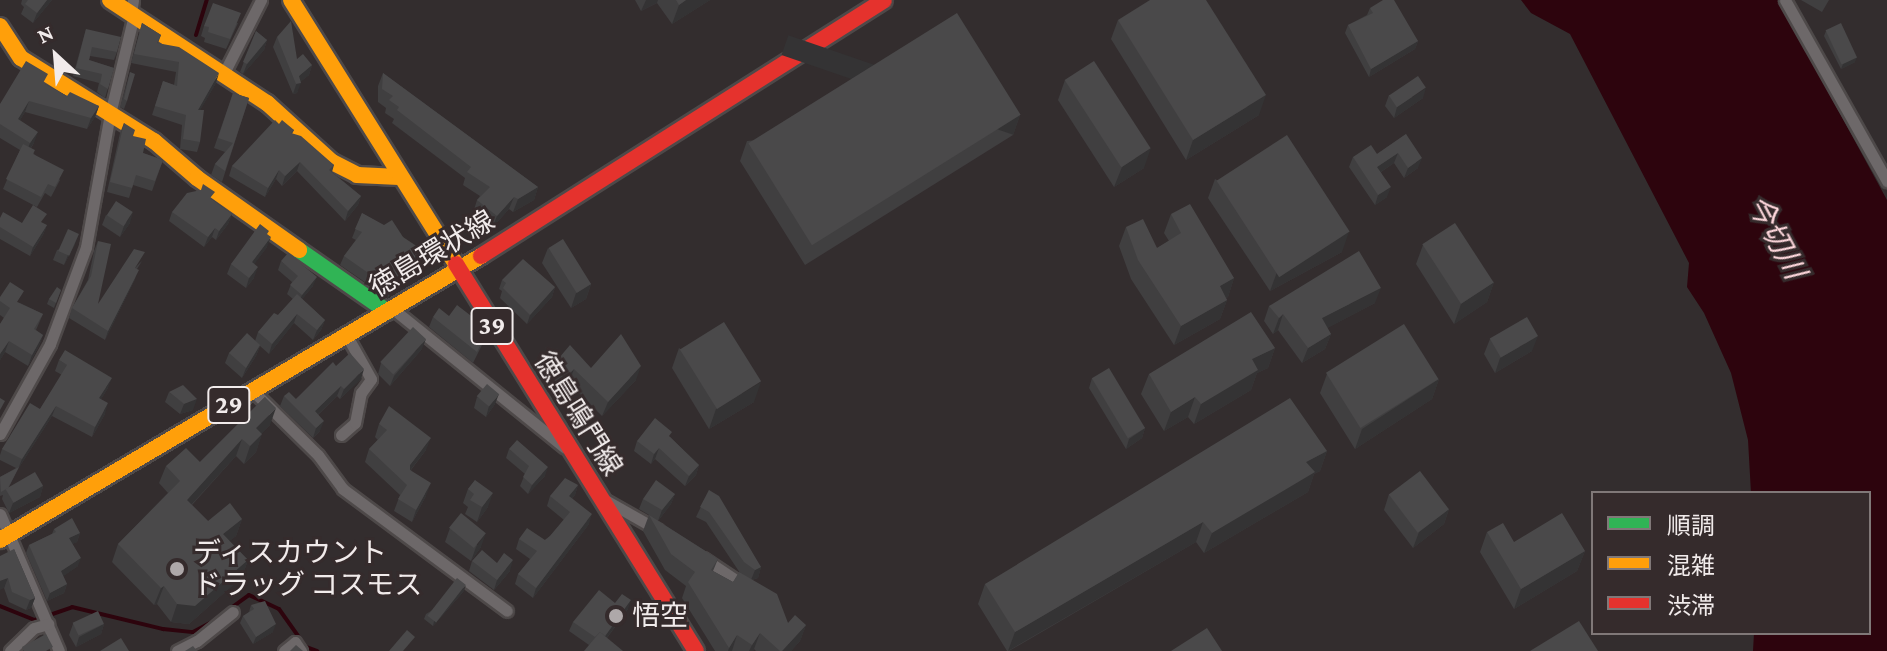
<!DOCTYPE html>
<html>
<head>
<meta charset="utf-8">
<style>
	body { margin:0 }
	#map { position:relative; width:1887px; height:651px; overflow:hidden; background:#332d2e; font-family:"Crimson Pro","Noto Sans JP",serif }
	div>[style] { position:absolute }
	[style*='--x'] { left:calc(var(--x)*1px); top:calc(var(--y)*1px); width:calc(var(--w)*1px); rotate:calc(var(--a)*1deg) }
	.water>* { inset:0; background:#2d040d }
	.stream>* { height:4px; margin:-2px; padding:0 2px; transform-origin:2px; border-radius:2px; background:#2d040d }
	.roads { filter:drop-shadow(2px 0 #4e4949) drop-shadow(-2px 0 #4e4949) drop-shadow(0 2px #4e4949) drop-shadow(0 -2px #4e4949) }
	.street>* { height:11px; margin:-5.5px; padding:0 5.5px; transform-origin:5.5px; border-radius:5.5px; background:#6d6869 }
	.fast>* { height:16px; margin:-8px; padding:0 8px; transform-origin:8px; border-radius:8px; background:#30b455 }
	.slow>* { height:16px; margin:-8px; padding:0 8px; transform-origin:8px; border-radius:8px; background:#ff9f0a }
	.jam>* { height:16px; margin:-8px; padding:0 8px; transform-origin:8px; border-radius:8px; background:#e5322d }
	.wall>* { inset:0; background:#403f40 }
	.shaded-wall>* { inset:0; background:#343334; transform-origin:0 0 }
	.building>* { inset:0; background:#4a494a; transform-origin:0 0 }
	.dots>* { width:22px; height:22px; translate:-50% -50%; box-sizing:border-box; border:4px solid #352b2c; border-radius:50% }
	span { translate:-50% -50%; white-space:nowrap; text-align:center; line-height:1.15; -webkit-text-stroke:6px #352b2c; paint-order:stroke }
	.shield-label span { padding:2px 6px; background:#352b2c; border:2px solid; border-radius:6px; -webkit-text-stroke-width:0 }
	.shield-label { font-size:26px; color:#f1ebeb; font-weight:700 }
	.street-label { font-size:28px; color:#f1ebeb }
	.poi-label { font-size:28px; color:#f1ebeb }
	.left { translate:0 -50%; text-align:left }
	.water-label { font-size:30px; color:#ffd8dd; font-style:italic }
	.legend { position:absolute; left:1591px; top:491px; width:280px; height:144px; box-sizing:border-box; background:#352b2c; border:2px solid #807878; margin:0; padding:10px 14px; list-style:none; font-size:24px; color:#f1ebeb }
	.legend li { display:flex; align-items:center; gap:16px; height:40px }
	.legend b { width:40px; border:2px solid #807878 }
	.north { position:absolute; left:16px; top:16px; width:80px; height:80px; -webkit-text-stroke:6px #352b2c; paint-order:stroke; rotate:334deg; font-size:22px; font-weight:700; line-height:32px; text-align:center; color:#f1ebeb }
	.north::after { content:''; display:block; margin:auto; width:28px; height:36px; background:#f1ebeb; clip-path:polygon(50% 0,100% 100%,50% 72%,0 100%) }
</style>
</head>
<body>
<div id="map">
	<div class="water">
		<i style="clip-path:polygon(1521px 0,1778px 0,1887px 200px,1887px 651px,1753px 651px,1754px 633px,1869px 633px,1869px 493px,1751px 493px,1748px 440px,1731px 373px,1704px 313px,1687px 287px,1689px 263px,1570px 34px,1531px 13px)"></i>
	</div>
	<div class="stream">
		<i style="--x:196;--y:35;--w:37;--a:-73"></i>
		<i style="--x:0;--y:606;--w:38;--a:22"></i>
		<i style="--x:35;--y:620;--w:39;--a:-19"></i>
		<i style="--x:72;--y:607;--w:94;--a:13.6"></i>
		<i style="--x:163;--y:629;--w:30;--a:6"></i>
		<i style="--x:193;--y:632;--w:24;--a:-28"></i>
		<i style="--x:231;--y:608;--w:22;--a:-36"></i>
		<i style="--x:249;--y:595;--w:33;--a:25"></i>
		<i style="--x:279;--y:609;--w:47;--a:54.6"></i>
		<i style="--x:306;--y:647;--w:12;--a:20"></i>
	</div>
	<div class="roads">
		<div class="street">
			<i style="--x:1785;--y:0;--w:208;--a:60.6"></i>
			<i style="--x:131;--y:13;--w:13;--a:-81"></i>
			<i style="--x:224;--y:73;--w:82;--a:-63.1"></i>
			<i style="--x:393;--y:309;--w:220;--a:38.9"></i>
			<i style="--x:253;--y:391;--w:91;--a:44.6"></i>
			<i style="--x:318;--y:455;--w:42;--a:53.7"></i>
			<i style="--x:343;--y:489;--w:204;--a:36.6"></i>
			<i style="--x:0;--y:434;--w:103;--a:-60.9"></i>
			<i style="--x:50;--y:344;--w:103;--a:-69.6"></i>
			<i style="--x:86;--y:247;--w:135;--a:-79.8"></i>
			<i style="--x:110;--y:114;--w:102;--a:-76.4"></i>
			<i style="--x:341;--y:435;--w:18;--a:-41"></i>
			<i style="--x:355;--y:423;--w:31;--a:-79"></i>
			<i style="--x:361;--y:393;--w:17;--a:-54"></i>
			<i style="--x:371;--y:379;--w:49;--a:-119.2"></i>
			<i style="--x:607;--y:501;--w:59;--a:29.6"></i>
			<i style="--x:0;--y:514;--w:149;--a:66.7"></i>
			<i style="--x:703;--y:558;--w:50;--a:33.7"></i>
			<i style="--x:10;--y:651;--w:33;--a:-44"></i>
			<i style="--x:34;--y:628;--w:15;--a:-16"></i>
			<i style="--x:177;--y:651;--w:22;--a:-27"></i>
			<i style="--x:197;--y:641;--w:46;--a:-38.9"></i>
			<i style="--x:284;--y:651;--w:14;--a:-39"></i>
			<i style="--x:295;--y:642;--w:11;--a:56"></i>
		</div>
		<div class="fast">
			<i style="--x:299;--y:250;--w:108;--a:34.9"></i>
		</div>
		<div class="slow">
			<i style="--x:110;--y:0;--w:188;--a:33.3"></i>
			<i style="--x:267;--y:103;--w:88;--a:42.2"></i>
			<i style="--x:332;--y:162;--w:28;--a:27"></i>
			<i style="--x:357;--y:175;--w:42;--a:2.7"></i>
			<i style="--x:291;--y:0;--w:311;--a:58"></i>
			<i style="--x:0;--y:26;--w:38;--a:57"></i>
			<i style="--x:21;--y:58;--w:157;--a:32"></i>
			<i style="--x:154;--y:141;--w:57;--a:40.7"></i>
			<i style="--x:197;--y:178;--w:125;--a:35.2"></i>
			<i style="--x:0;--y:540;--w:559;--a:-30.56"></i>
		</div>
		<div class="jam">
			<i style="--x:481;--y:256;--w:477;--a:-32.4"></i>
			<i style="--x:456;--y:264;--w:455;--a:58.2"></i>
		</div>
	</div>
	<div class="wall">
		<i style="clip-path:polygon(22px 0,52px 0,33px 23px,21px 14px,24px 7px,21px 4px)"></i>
		<i style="clip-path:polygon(635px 0,710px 0,672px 24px,657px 3px,641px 11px)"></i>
		<i style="clip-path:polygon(1801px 0,1829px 0,1822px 12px)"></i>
		<i style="clip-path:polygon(1370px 8px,1418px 41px,1415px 49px,1369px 77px,1345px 33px,1348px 25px,1367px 15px)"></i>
		<i style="clip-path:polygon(1118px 20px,1259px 115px,1186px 160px,1111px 39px)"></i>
		<i style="clip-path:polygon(142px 23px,161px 35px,158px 43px,216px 83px,200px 110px,200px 142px,197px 152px,180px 149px,182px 125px,152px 115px,163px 81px,174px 85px,176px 72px,131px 63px)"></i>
		<i style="clip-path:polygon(238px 23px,226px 49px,204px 42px,205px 38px,201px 36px,204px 26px)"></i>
		<i style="clip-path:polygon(86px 29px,117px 52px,114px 60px,90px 56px,89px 60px,114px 68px,105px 98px,97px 92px,99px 83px,73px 76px)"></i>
		<i style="clip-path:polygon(256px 31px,267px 40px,264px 50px,243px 74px,240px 72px)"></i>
		<i style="clip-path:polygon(1826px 31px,1855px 62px,1841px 69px,1824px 36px)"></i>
		<i style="clip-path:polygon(277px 37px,297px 59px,312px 65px,309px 75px,300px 82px,297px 93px,293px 94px,273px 47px)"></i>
		<i style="clip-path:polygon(130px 72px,127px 101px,124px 109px,120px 107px)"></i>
		<i style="clip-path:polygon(383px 73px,538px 187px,534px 200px,513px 212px,509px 209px,492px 228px,473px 213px,477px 200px,480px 196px,463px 185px,465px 178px,392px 123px,394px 119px,385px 113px,386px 108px,378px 102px,378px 86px)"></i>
		<i style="clip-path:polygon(1065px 80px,1144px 168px,1114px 187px,1058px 100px)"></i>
		<i style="clip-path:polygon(45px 84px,67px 96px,99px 106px,95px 117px,87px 129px,25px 112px,20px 120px,34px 143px,31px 148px,34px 154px,60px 180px,51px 197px,45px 193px,37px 207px,3px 189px,20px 150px,0 138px,0 104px)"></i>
		<i style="clip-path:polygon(233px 93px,249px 98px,222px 182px,211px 175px,215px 164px,225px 152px,214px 148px)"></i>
		<i style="clip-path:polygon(1389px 95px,1423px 98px,1394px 118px,1385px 106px)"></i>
		<i style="clip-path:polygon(1020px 115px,1013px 135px,805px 265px,740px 161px,747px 141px)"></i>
		<i style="clip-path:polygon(124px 123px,143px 153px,163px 160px,152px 191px,133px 185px,129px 198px,107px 192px,120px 133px)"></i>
		<i style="clip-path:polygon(279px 124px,294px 130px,292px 134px,334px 165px,332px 172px,361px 196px,358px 205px,345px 221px,297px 171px,282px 186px,276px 179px,265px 197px,229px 176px,232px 166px)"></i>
		<i style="clip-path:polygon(1406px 134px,1418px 168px,1404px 178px,1394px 163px,1381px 172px,1387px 197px,1375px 205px,1349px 167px,1353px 157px,1377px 154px)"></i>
		<i style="clip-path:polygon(1215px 179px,1342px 252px,1270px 291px,1208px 198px)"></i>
		<i style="clip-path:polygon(212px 199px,232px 214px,228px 224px,216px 240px,212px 237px,204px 247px,169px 221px,172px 212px)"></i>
		<i style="clip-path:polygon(362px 213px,403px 237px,417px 258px,388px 298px,340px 265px,344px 256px,356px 240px,352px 238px)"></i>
		<i style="clip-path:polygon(1171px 214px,1234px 278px,1228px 297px,1226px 298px,1227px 300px,1220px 319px,1174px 345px,1131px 279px,1119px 246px,1126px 227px,1157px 248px,1169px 241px,1164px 233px)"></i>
		<i style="clip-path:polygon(106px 215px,130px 223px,120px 237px,102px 225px)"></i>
		<i style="clip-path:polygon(0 218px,22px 223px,47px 225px,43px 235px,30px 256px,0 239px)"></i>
		<i style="clip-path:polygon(268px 235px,267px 247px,254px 264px,254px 278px,246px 288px,227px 274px,231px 264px)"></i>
		<i style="clip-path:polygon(98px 241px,98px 304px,142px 261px,137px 269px,135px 279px,105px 340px,69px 318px,72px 308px,88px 280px,94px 251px)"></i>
		<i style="clip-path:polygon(75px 244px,64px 265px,53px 260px,57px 250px)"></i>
		<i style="clip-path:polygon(1423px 245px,1494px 282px,1487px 302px,1454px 324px,1416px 264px)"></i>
		<i style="clip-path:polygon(548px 248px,591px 284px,586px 299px,571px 308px,542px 263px)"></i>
		<i style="clip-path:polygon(281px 261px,313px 286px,302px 299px,325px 320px,321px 330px,313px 340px,294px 323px,269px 354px,260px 346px,256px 356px,242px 378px,225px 363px,229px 353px,255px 341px,258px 332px,278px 315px,293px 299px,287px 294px,292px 282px,278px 270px)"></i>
		<i style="clip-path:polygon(502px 280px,555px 287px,552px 297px,527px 324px,500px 298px,502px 291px,499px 289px)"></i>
		<i style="clip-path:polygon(61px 290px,54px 308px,47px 304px,49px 299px)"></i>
		<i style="clip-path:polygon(0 297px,20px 303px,43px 314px,36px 330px,43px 335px,39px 346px,28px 366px,5px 352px,0 360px,0 324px,4px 318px,0 315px)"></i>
		<i style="clip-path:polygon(1375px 303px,1327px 328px,1331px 334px,1325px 349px,1302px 363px,1278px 330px,1273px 334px,1264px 321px,1269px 306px)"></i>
		<i style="clip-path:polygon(433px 317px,485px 339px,473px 363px,429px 327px)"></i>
		<i style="clip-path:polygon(1490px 339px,1532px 351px,1495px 373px,1484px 354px)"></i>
		<i style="clip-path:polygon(679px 348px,754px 402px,709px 429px,672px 368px)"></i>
		<i style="clip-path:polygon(1275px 348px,1268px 368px,1257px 373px,1251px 390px,1194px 424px,1188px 417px,1164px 431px,1141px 394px,1149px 374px)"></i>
		<i style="clip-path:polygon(422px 349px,390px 386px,378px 374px,381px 363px)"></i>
		<i style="clip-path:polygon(59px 360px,108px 388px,101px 399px,105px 414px,92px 437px,52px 416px,18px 469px,9px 487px,43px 486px,40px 497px,9px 513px,2px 499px,3px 495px,0 496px,0 477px,16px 468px,0 460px,0 455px,2px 449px,40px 409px,62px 375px,55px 371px)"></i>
		<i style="clip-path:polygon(553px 365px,591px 368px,636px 380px,602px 416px,569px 383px,561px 391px,547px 379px)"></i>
		<i style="clip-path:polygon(336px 366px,361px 379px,340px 399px,337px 396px,318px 415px,320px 431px,313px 438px,280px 406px,284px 396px,296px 399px)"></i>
		<i style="clip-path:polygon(1327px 374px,1439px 379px,1432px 399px,1355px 449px,1320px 393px)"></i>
		<i style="clip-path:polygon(1092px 378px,1145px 428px,1142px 438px,1126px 449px,1089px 388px)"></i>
		<i style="clip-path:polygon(169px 392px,193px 410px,180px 414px,165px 402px)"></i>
		<i style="clip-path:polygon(265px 397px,270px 425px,262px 433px,256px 452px,244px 464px,236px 456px,192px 505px,208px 521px,242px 519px,236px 536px,229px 541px,248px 560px,242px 577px,189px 624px,171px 622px,157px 604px,154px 605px,112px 562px,118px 544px,168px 493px,159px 483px,166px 466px,200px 462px)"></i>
		<i style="clip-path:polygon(477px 397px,495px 404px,486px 417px,474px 408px)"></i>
		<i style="clip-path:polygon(379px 424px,426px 450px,411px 470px,426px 496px,412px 522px,394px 511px,400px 495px,365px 462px,369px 449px,378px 440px,375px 437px)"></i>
		<i style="clip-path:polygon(670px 437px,699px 465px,696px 475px,685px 486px,655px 459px,651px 464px,634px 451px,637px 441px)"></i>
		<i style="clip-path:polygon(509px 449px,545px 476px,528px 494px,520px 486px,525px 474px,506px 458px)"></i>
		<i style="clip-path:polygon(1327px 451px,1320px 471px,1314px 474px,1308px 492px,1204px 553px,1196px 542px,1009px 651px,1007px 651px,978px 604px,985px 584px)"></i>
		<i style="clip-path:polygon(475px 480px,488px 507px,477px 522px,465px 514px,468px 507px,463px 503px,468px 489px)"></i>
		<i style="clip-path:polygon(578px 485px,575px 495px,572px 498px,589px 524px,533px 598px,515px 584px,518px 574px,530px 559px,516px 549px,519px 539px,545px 540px,550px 536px,564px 520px,547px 506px,550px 496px)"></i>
		<i style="clip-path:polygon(709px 490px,761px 567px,758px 578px,752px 580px,788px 623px,806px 625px,800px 641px,791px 651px,756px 651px,754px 649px,753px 651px,715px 651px,682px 598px,686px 586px,665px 570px,643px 531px,649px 515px,639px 509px,643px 499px,675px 494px,671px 504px,658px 521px,718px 559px,713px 571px,733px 582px,740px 573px,706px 522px,696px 517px)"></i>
		<i style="clip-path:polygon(1389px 494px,1449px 509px,1444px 524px,1413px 548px,1384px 510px)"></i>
		<i style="clip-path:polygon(450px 528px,481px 547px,471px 561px,445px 542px)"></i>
		<i style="clip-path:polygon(54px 529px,80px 533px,77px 542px,72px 544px,78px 566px,63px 576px,67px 584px,64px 593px,47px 601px,26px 553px,29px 545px,52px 534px)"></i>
		<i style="clip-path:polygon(1487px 532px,1514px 542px,1585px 551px,1577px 571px,1514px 609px,1480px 552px)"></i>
		<i style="clip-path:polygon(14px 549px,35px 598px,31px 608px,26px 610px,9px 602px,4px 588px)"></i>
		<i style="clip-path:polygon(472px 561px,497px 563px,510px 571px,494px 590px,469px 571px)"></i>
		<i style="clip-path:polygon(464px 591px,433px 626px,424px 619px,426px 614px)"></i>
		<i style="clip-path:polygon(615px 603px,628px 609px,607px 638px,589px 645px,569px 631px,573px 622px)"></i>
		<i style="clip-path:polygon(251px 605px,273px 632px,253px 644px,240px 623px,243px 616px,249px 612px)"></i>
		<i style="clip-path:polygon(73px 624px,104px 624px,101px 634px,76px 647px,69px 635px)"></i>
	</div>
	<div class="shaded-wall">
		<i style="clip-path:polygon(47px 0,52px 0,33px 23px,37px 13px)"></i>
		<i style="clip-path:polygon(646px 0,658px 0,657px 3px,641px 11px)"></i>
		<i style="clip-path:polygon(686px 0,710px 0,672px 24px,679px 5px)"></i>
		<i style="clip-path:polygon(267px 40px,264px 50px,243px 74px,247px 64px)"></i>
		<i style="clip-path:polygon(1418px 41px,1415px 49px,1369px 77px,1371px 69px)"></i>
		<i style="clip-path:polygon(1857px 57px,1855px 62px,1841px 69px,1843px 64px)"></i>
		<i style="clip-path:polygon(312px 65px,309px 75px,299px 83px,301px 83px,297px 93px,293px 94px,299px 76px)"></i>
		<i style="clip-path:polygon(219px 73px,216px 83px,195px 119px,198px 110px)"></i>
		<i style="clip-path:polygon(1426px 88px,1423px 98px,1394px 118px,1397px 107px)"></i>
		<i style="clip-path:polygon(1266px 95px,1259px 115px,1186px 160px,1193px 140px)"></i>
		<i style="clip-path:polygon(29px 101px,25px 112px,14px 130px,18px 119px)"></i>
		<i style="clip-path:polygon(99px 106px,95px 117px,87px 129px,91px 118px)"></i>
		<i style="left:1020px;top:115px;width:21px;height:245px;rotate:109deg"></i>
		<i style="clip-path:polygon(38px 132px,34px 143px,26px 154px,30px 143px)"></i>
		<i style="clip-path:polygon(1151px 148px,1144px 168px,1114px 187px,1122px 167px)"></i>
		<i style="clip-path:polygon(1398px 153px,1394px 163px,1373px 177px,1377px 167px)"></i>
		<i style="clip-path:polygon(1422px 158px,1418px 168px,1404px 178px,1408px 168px)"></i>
		<i style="clip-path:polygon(300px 162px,297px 171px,282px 186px,285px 176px)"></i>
		<i style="clip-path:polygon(279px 170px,276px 179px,265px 197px,268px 188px)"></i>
		<i style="clip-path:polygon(538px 187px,534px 200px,513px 212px,518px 199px)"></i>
		<i style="clip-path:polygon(1391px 187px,1387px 197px,1375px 205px,1378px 195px)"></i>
		<i style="clip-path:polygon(361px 196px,358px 205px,345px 221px,348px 211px)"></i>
		<i style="clip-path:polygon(514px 197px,509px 209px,492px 228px,497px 216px)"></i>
		<i style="clip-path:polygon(133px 212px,130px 223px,120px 237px,124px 226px)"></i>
		<i style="clip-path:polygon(232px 214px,228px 224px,216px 240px,219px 231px)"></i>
		<i style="clip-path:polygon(47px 225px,43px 235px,30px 256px,33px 247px)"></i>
		<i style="clip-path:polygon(215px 228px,212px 237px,204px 247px,208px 237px)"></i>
		<i style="clip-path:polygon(1349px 232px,1342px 252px,1270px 291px,1277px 272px)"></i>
		<i style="clip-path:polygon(79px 234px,75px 244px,64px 265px,68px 255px)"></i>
		<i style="clip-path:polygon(271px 237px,267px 247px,248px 273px,252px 262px)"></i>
		<i style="clip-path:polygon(421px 249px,417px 258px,388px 298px,391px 289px)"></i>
		<i style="clip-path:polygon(258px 267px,254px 278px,246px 288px,249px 278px)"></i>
		<i style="clip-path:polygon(139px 270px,135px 279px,105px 340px,108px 331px)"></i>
		<i style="clip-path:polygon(317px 277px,313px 286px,298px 304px,302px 295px)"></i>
		<i style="clip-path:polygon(1234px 278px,1228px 297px,1213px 304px,1220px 286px)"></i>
		<i style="clip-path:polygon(1494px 282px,1487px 302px,1454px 324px,1461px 304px)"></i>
		<i style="clip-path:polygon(591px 284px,586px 299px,571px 308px,576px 293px)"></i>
		<i style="clip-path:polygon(555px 287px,552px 297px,527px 324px,530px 315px)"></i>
		<i style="clip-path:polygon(1381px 288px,1375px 303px,1316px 334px,1322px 318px)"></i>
		<i style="clip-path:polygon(1227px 300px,1220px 319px,1174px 345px,1181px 326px)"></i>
		<i style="clip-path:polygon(297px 314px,294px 323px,269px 354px,272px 344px)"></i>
		<i style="clip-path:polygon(1283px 314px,1278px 330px,1273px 334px,1279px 318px)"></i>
		<i style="clip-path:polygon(325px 320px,321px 330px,313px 340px,317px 330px)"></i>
		<i style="clip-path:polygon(1331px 334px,1325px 349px,1302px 363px,1308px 348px)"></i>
		<i style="clip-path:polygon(43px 335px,39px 346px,28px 366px,32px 355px)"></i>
		<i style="clip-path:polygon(1538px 336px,1532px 351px,1495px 373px,1500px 358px)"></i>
		<i style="clip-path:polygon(426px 339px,422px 349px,390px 386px,394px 376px)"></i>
		<i style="clip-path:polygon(9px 341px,5px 352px,0 360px,0 354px)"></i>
		<i style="clip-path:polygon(260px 345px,256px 356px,242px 378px,246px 368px)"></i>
		<i style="clip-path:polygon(1275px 348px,1268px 368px,1257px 373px,1251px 390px,1194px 424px,1201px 404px,1252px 359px)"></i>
		<i style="clip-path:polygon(641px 366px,636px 380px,602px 416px,608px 402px)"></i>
		<i style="clip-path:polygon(364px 369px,361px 379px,340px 399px,344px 389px)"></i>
		<i style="clip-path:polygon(574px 369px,569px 383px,561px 391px,566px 377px)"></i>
		<i style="clip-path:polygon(112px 378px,108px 388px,95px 409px,99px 398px)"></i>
		<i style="clip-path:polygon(1439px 379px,1432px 399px,1355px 449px,1362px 429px)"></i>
		<i style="clip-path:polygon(761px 382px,754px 402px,709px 429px,716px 409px)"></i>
		<i style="clip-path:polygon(341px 386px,337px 396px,311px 421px,315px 411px)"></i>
		<i style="clip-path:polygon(499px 394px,495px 404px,486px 417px,489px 406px)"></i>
		<i style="clip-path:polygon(1195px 397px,1188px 417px,1164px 431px,1171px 412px)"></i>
		<i style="clip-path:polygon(197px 399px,193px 410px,180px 414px,184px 404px)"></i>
		<i style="clip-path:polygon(108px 403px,105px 414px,92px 437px,95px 427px)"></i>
		<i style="clip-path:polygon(56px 406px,52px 416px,18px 469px,22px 459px)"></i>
		<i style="clip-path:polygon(276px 408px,270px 425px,250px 446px,256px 428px)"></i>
		<i style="clip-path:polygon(324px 421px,320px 431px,313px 438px,316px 428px)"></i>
		<i style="clip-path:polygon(1145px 428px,1142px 438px,1126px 449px,1129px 439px)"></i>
		<i style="clip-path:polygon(262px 434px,256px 452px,244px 464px,250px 446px)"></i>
		<i style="clip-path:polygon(431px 438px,426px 450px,405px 477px,410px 465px)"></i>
		<i style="clip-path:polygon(242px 439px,236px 456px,180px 517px,187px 500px)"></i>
		<i style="clip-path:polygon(659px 448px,655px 459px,651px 464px,654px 454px)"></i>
		<i style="clip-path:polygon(1327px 451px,1320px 471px,1314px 474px,1308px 492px,1204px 553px,1212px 533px,1306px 462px)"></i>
		<i style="clip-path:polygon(699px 465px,696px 475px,685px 486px,689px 476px)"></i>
		<i style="clip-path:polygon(548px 467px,545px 476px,528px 494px,532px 485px)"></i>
		<i style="clip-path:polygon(431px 483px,426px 496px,412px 522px,416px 510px)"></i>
		<i style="clip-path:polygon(578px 485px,575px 495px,565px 505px,569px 496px)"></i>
		<i style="clip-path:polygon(43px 486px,40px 497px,9px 513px,13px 503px)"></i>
		<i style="clip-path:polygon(493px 493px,488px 507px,477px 522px,482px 507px)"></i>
		<i style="clip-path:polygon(675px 494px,671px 504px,658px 521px,662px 510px)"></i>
		<i style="clip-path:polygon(1449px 509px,1444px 524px,1413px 548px,1419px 532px)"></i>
		<i style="clip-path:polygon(592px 514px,589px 524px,533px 598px,536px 588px)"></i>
		<i style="clip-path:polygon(242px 519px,236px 536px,216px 552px,223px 534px)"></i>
		<i style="clip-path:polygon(1203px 522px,1196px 542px,1008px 651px,1015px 632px)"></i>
		<i style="clip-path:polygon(80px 533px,77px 542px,66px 547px,69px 538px)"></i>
		<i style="clip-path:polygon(486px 533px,481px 547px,471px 561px,476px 547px)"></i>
		<i style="clip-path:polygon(1585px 551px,1577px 571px,1514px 609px,1521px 589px)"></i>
		<i style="clip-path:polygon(81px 558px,78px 566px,58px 580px,61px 571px)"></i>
		<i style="clip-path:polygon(248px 560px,242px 577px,189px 624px,171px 622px,177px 604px)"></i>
		<i style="clip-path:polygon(513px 560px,510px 571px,494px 590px,497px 580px)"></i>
		<i style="clip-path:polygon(761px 567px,758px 578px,751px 580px,755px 570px)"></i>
		<i style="clip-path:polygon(8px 578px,4px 588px,0 590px,0 581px)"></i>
		<i style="clip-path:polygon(67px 584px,64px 593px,47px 601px,50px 593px)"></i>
		<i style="clip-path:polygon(466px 585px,464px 591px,433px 626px,434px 621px)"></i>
		<i style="clip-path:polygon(164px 586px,157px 604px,154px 605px,161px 588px)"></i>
		<i style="clip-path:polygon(35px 598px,31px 608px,26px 610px,30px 600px)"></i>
		<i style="clip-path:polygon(631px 600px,628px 609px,597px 651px,601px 642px)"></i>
		<i style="clip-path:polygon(104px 624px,101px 634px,76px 647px,79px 637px)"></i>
		<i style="clip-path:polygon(276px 624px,273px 632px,253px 644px,256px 637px)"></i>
		<i style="clip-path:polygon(806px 625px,800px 641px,791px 651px,782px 651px)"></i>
		<i style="clip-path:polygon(760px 633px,754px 649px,753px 651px,749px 651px,752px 645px)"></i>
		<i style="clip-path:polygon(737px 635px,732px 651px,728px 651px,729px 648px)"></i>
	</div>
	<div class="building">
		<i style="clip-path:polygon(28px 0,47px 0,37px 13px,25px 4px)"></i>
		<i style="clip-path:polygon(676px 0,686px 0,679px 5px)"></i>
		<i style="clip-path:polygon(1150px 0,1206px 0,1266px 95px,1193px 140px,1118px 20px)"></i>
		<i style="clip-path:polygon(1383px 0,1394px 0,1418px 41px,1371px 69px,1348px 25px,1373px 13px,1370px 8px)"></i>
		<i style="clip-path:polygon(213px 3px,241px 13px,230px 39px,208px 32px,209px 27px,204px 26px)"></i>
		<i style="left:957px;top:13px;width:120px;height:246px;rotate:58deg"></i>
		<i style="clip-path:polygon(291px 21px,297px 59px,303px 54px,312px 65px,299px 76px,301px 83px,296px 84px,277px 37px)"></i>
		<i style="clip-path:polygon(142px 23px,161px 35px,157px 43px,179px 47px,219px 73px,198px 110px,204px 110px,200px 142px,183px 139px,186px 115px,155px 106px,163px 81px,177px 86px,179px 62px,134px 54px)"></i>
		<i style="left:1841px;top:23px;width:38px;height:17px;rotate:65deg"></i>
		<i style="clip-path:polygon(86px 29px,121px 37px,117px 52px,92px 47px,89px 60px,114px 68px,108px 89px,100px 84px,102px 74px,76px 68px)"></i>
		<i style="clip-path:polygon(256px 31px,267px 40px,247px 64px,243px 62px)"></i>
		<i style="clip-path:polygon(26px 61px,48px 74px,43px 83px,67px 96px,70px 92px,99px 106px,91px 118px,29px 101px,18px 119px,38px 132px,30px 143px,0 124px,0 104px)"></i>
		<i style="left:1094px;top:61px;width:104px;height:35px;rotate:57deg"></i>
		<i style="clip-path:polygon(130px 72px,135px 74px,127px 101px,124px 99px)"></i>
		<i style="clip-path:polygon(383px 73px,538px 187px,518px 199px,514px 197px,497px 216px,477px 200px,490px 187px,467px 172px,471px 167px,397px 110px,399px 107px,389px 100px,393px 96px,382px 89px)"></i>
		<i style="left:1418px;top:76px;width:14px;height:35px;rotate:56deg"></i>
		<i style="clip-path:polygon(233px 93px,249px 98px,225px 171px,215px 164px,233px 143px,218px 138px)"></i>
		<i style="clip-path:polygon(275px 120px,279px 124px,282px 120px,294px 130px,291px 133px,301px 136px,334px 165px,329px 170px,361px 196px,348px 211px,300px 162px,285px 176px,279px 170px,268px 188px,232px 166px)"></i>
		<i style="clip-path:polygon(124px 123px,135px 130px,133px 136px,146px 139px,143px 153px,163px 160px,155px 181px,136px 175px,132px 188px,110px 182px)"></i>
		<i style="clip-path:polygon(1406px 134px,1422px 158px,1408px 168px,1398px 153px,1377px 167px,1391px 187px,1378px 195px,1353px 157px,1371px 145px,1377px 154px)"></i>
		<i style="left:1287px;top:135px;width:115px;height:84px;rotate:57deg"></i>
		<i style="clip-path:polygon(23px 144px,35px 150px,33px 154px,64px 170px,55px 187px,48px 184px,41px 197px,6px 179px)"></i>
		<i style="clip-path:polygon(203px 184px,215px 192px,210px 198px,232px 214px,219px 231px,215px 228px,208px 237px,172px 212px,187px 193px,201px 190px)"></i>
		<i style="left:116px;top:201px;width:20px;height:17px;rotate:33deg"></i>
		<i style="clip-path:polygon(1190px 204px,1234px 278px,1220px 286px,1227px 300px,1181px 326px,1138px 260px,1126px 227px,1143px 219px,1157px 248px,1181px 233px,1171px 214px)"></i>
		<i style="clip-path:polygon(33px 205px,47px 214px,41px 222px,47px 225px,33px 247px,0 227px,0 218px,3px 212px,22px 223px)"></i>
		<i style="clip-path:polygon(362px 213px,384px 225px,392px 220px,403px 237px,421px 249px,391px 289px,344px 256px,362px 232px,355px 229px)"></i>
		<i style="left:1455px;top:223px;width:71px;height:39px;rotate:57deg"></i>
		<i style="clip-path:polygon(260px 224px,269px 231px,267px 234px,271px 237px,252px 262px,258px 267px,249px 278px,231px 264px)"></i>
		<i style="left:68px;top:229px;width:12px;height:24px;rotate:24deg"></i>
		<i style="left:563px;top:239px;width:53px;height:17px;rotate:58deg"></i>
		<i style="clip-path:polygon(98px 241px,111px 244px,98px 304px,134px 249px,145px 252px,135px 268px,139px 270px,108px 331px,72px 308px,91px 276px)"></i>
		<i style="clip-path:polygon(1359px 251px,1381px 288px,1322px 318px,1331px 334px,1308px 348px,1283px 314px,1279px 318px,1269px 306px)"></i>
		<i style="clip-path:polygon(288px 253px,317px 277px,302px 295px,290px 285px,298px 276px,281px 261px)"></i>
		<i style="clip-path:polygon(523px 259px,555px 287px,530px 315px,503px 288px,506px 283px,502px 280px)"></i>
		<i style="clip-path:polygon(10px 282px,24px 291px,17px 302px,43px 314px,34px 329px,43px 335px,32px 355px,9px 341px,0 354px,0 324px,10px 308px,0 301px,0 297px)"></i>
		<i style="clip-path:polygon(57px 287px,61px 290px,56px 303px,49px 299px)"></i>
		<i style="clip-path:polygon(297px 294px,325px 320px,317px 330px,297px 314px,272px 344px,258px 332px,274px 313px,278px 315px)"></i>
		<i style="clip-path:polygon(457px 305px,488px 329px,477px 352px,433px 317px,439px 308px,449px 316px)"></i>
		<i style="clip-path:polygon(1251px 312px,1275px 348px,1252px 359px,1258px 370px,1201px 404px,1195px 397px,1171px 412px,1149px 374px)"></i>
		<i style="left:1527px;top:317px;width:22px;height:43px;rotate:60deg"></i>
		<i style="left:724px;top:322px;width:70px;height:52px;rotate:58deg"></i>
		<i style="left:1404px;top:324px;width:65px;height:92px;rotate:58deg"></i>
		<i style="left:413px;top:327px;width:18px;height:48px;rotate:43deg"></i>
		<i style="clip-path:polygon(247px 333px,260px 345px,246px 368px,229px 353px)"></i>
		<i style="clip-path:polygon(621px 334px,641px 366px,608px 402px,574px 369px,566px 377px,553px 365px,570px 345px,591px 368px)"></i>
		<i style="clip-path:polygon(65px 350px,112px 378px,99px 398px,108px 403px,95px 427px,56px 406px,22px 459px,2px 449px,30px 403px,40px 409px,67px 365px,59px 360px)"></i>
		<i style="clip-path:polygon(350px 353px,364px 369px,344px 389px,341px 386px,315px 411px,324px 421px,316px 428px,284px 396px,289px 392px,296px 399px,333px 362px,336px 366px)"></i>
		<i style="left:1109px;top:368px;width:70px;height:20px;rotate:59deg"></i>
		<i style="left:487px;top:384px;width:16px;height:16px;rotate:40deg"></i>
		<i style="clip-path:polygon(183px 385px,197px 399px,184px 404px,169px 392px)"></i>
		<i style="clip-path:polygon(265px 397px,276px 408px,256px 428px,262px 434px,250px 446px,242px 439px,187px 500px,208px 521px,230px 503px,242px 519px,223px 534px,248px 560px,195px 606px,177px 604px,164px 586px,161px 588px,118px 544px,180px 481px,166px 466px,186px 448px,200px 462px)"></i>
		<i style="clip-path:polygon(0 398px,5px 401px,0 410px)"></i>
		<i style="clip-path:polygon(1290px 398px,1327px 451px,1306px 462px,1315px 472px,1212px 533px,1203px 522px,1015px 632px,985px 584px)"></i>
		<i style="clip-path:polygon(389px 406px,431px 438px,410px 465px,410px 470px,431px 483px,416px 510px,398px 499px,407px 485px,369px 449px,387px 430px,379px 424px)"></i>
		<i style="clip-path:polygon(655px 418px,672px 432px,669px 436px,699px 465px,689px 476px,659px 448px,654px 454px,637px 441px)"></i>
		<i style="clip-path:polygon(517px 440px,548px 467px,532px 485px,523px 477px,529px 466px,509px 449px)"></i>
		<i style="clip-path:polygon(19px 467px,8px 488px,1px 492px,0 477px)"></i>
		<i style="left:1420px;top:471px;width:48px;height:39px;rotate:53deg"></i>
		<i style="left:35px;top:472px;width:16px;height:34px;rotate:60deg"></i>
		<i style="clip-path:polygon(565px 478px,578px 485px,569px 496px,592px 514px,536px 588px,518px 574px,537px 551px,519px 539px,527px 528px,545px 540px,550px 536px,570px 512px,550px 496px)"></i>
		<i style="clip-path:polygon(475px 480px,493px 493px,482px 507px,470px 500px,474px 494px,468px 489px)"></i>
		<i style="clip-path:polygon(656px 480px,675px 494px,662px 510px,643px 499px)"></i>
		<i style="clip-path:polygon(709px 490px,719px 496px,761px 567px,755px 570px,744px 562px,709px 512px,700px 507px)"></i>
		<i style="left:461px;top:513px;width:32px;height:19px;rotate:39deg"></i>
		<i style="clip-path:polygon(1562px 513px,1585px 551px,1521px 589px,1487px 532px,1503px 523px,1514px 542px)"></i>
		<i style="clip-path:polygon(649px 515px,718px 559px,711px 570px,733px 582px,739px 572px,777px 594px,788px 623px,795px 615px,806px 625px,782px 651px,780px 651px,760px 633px,752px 645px,737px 635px,729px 648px,688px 582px,695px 572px,671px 554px)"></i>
		<i style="clip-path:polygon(72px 518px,80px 533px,69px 538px,81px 558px,61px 571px,67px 584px,50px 593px,29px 545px,56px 532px,54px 529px)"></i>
		<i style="clip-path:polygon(14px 549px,35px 598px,30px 600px,12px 592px,8px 578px,0 581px,0 556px)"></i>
		<i style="clip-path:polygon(482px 550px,497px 563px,504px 553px,513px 560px,497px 580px,472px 561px)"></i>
		<i style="left:457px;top:578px;width:11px;height:48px;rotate:38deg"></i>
		<i style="clip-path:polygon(599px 590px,615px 603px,622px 594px,631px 600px,605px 636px,600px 632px,595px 637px,573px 622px)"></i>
		<i style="clip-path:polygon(265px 601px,276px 624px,256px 637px,243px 616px,254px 609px,251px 605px)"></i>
		<i style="left:98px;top:611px;width:14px;height:28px;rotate:65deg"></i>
		<i style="clip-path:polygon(1579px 621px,1598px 651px,1530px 651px)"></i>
		<i style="clip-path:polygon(1207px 628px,1222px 651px,1171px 651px)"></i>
		<i style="clip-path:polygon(407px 630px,415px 637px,403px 651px,389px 651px)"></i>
		<i style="clip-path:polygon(600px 632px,623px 651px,584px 651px)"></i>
		<i style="clip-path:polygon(46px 634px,53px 647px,46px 651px,24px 651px,22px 647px)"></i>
		<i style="clip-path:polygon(121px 638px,129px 651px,100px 651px)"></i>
		<i style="clip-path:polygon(296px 645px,303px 651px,290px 651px)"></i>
		<i style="clip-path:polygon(193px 646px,197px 651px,185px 651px)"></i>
	</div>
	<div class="dots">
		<i style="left:177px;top:569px;background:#aea8a9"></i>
		<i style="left:616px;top:616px;background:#aea8a9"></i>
	</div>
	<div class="shield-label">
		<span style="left:492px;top:326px">39</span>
		<span style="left:229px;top:405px">29</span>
	</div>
	<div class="street-label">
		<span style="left:432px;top:254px;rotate:-31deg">徳島環状線</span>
		<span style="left:578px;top:414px;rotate:58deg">徳島鳴門線</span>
	</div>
	<div class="poi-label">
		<span class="left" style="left:193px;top:569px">ディスカウント<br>ドラッグ コスモス</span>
		<span class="left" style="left:632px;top:616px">悟空</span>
	</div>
	<div class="water-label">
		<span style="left:1776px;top:237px;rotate:62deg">今切川</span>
	</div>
	<ul class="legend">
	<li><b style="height:10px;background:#30b455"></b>順調</li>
	<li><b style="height:10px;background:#ff9f0a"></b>混雑</li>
	<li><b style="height:10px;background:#e5322d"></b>渋滞</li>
	</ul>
	<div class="north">N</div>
</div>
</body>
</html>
